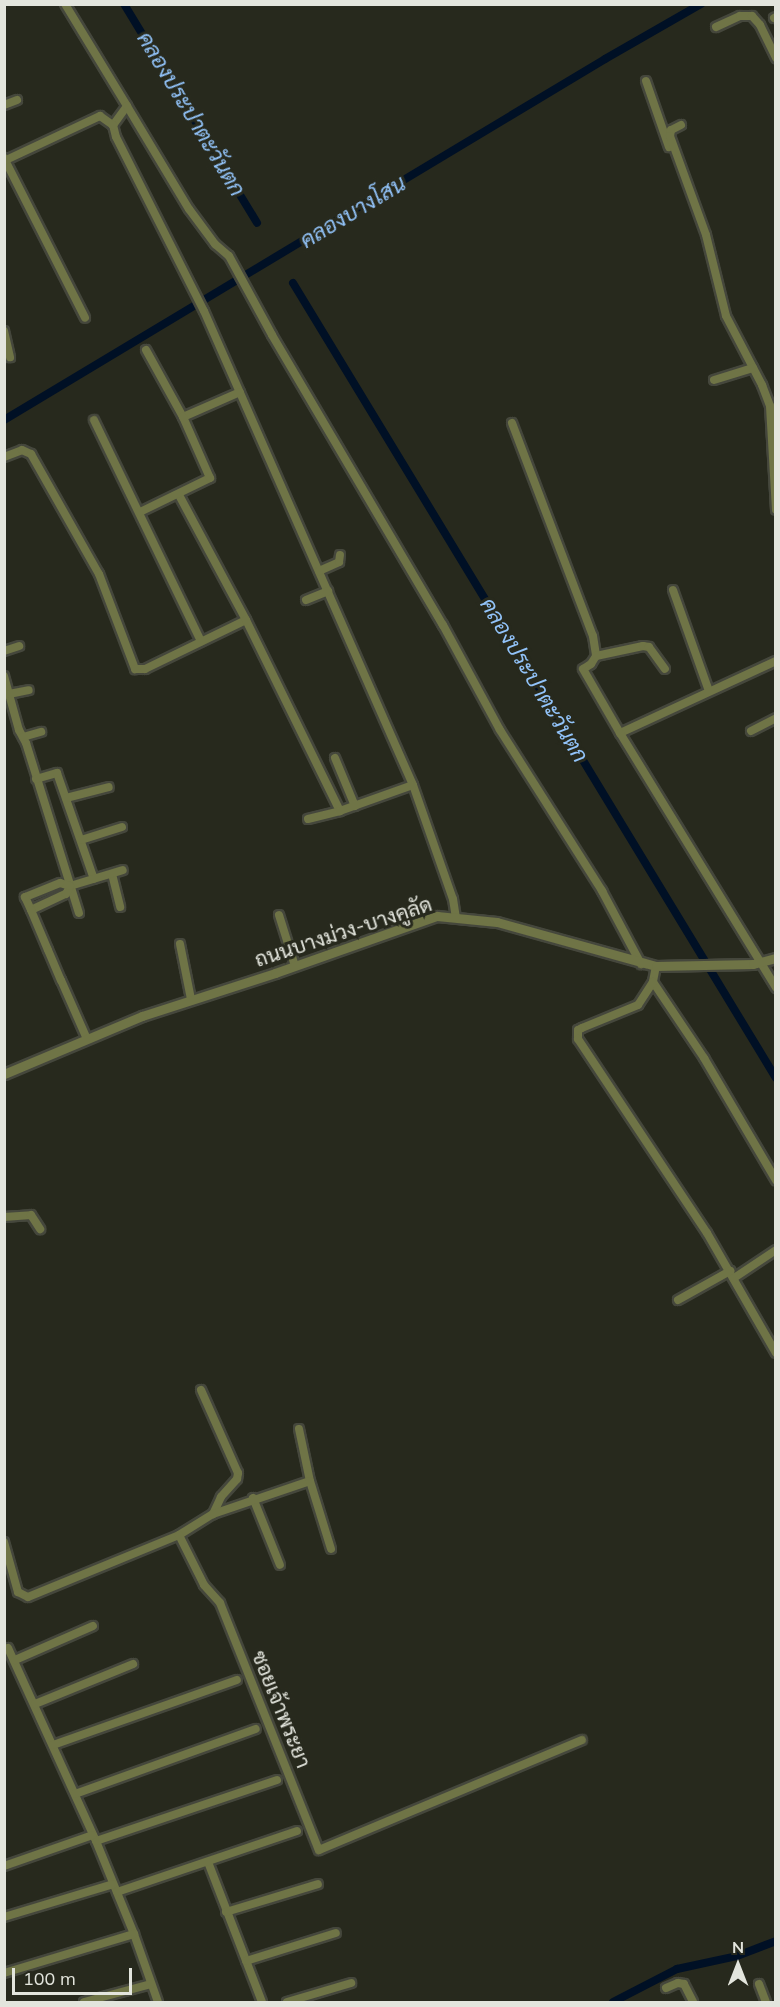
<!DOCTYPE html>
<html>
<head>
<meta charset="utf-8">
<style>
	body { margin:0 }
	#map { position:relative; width:780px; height:2007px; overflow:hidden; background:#27291d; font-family:Mulish,Sarabun,sans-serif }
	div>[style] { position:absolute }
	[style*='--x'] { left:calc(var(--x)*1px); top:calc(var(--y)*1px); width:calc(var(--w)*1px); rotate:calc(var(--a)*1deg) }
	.canal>* { height:8px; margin:-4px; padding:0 4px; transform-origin:4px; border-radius:4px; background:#001025 }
	.roads { filter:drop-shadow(2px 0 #45473c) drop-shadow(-2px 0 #45473c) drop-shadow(0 2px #45473c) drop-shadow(0 -2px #45473c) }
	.minor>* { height:8px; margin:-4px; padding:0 4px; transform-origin:4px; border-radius:4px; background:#6f7446 }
	.tertiary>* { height:9px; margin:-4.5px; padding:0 4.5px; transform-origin:4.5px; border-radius:4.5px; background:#6f7446 }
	span { translate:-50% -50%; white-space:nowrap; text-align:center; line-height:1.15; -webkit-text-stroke:6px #27291d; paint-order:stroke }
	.street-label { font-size:21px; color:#e3e5dd }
	.water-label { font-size:22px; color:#92c3f9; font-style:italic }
	.frame { position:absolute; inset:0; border:6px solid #e3e5dd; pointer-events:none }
	.north { position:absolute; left:708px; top:1935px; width:60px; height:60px; -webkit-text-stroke:4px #27291d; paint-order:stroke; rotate:0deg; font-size:16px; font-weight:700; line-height:24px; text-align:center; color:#e3e5dd }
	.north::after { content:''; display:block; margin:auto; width:21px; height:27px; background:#e3e5dd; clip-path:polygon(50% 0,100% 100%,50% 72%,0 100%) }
	.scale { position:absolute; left:12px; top:1968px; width:120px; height:27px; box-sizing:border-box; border:3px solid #e3e5dd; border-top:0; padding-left:8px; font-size:18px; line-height:21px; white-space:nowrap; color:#e3e5dd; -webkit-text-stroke:4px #27291d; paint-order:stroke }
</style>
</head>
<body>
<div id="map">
	<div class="canal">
		<i style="--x:124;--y:4;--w:256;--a:58.7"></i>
		<i style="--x:293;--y:283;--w:930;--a:58.72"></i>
		<i style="--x:4;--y:420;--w:701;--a:-30.99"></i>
		<i style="--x:605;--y:59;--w:111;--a:-29.8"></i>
		<i style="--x:613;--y:2002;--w:72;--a:-27.3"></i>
		<i style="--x:677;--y:1969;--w:61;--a:-12.2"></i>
		<i style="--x:737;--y:1956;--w:42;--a:-21"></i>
	</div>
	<div class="roads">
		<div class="minor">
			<i style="--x:65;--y:4;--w:119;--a:58.7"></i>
			<i style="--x:127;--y:106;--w:24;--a:126"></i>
			<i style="--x:113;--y:125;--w:12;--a:76"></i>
			<i style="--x:116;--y:137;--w:195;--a:63.2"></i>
			<i style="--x:204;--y:311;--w:518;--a:66.21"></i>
			<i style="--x:413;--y:785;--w:121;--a:70.7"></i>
			<i style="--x:453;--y:899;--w:18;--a:81"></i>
			<i style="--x:774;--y:18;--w:2;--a:-27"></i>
			<i style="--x:716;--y:27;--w:26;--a:-25"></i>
			<i style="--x:740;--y:16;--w:12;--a:0"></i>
			<i style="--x:752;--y:16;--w:12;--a:48"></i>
			<i style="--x:760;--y:25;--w:37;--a:64"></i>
			<i style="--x:646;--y:81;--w:70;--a:70.8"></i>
			<i style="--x:4;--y:105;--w:14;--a:-21"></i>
			<i style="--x:127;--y:106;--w:120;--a:59"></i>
			<i style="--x:189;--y:209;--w:44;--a:53.4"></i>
			<i style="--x:215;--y:244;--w:18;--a:41"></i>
			<i style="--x:229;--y:256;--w:90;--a:61.4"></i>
			<i style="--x:272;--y:335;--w:337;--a:59.5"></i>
			<i style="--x:443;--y:625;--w:119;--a:61.5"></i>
			<i style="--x:500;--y:730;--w:191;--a:57.6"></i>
			<i style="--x:602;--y:891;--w:83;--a:61.9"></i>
			<i style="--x:681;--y:125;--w:11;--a:153"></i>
			<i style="--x:671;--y:130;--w:6;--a:99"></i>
			<i style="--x:670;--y:136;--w:105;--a:70"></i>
			<i style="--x:706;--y:235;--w:83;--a:76.1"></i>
			<i style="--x:726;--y:316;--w:78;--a:62.4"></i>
			<i style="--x:762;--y:385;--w:22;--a:69"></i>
			<i style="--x:770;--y:406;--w:104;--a:86.7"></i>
			<i style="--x:4;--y:158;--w:179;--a:63.1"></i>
			<i style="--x:6;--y:160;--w:104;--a:-25.1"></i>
			<i style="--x:100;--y:116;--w:16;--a:35"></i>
			<i style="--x:4;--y:331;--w:27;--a:77"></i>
			<i style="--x:146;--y:350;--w:77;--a:61.1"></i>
			<i style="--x:183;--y:417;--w:62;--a:-23.7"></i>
			<i style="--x:714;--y:380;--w:41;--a:-17.1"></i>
			<i style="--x:94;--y:420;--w:246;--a:64.2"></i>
			<i style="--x:512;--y:423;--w:228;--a:69.2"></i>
			<i style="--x:593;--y:636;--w:20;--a:81"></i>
			<i style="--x:596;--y:656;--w:9;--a:122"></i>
			<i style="--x:591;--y:664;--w:9;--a:148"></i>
			<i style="--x:583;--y:669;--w:74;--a:60"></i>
			<i style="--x:4;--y:457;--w:19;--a:-21"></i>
			<i style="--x:22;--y:450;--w:10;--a:24"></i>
			<i style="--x:31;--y:454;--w:138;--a:60.5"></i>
			<i style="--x:99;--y:574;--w:102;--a:69.2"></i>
			<i style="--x:135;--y:669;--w:10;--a:0"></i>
			<i style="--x:145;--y:669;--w:112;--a:-25.9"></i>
			<i style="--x:179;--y:495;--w:142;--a:61.8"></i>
			<i style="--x:246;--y:620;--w:213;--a:63.8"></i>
			<i style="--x:140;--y:512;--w:78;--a:-25.9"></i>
			<i style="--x:210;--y:478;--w:67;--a:-113.9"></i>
			<i style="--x:319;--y:571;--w:22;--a:-24"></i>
			<i style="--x:339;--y:562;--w:7;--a:-82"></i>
			<i style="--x:673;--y:590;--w:107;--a:70.4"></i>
			<i style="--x:306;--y:600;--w:24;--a:-22"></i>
			<i style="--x:4;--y:651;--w:16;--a:-18"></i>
			<i style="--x:596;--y:656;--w:48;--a:-12"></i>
			<i style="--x:643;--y:646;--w:6;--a:9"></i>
			<i style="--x:649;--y:647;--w:27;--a:54"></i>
			<i style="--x:776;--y:661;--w:172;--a:155.2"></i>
			<i style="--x:620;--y:733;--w:299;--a:58.5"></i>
			<i style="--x:4;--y:676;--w:56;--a:74.5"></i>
			<i style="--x:19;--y:730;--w:15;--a:62"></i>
			<i style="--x:26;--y:743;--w:178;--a:72.7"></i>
			<i style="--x:9;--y:694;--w:20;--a:-11"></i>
			<i style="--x:751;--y:731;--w:28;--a:-27"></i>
			<i style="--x:23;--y:737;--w:19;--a:-16"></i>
			<i style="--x:335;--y:758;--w:52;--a:67.4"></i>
			<i style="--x:36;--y:779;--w:22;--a:-16"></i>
			<i style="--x:57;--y:773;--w:112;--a:70.8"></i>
			<i style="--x:66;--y:798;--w:44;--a:-14.3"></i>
			<i style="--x:308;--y:819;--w:33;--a:-14"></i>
			<i style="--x:340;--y:811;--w:77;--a:-19.6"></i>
			<i style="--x:81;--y:840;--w:43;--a:-17.6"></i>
			<i style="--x:112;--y:874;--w:34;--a:76"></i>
			<i style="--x:70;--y:886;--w:55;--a:-16.8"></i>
			<i style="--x:31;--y:910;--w:38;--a:-25"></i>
			<i style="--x:66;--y:894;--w:9;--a:-63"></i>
			<i style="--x:70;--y:886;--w:10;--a:-163"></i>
			<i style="--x:60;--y:883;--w:38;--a:158"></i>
			<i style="--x:25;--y:897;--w:14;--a:65"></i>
			<i style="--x:31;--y:910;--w:43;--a:67"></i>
			<i style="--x:48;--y:950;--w:33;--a:67"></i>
			<i style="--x:61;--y:980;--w:64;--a:66.2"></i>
			<i style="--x:279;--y:915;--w:53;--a:72.6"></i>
			<i style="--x:180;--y:944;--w:56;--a:78.7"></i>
			<i style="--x:656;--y:966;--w:16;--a:101"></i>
			<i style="--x:653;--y:982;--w:92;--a:56.1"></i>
			<i style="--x:704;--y:1058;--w:142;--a:59.5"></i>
			<i style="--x:653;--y:982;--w:27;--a:123"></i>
			<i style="--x:638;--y:1005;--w:61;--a:157.7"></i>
			<i style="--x:582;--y:1028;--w:4;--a:153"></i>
			<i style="--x:578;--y:1030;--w:9;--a:90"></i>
			<i style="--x:578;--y:1039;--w:233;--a:56.4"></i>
			<i style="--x:707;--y:1233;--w:138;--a:60.1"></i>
			<i style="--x:4;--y:1217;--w:27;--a:-4"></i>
			<i style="--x:31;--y:1215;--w:17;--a:57"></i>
			<i style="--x:734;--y:1278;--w:50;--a:-33.7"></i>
			<i style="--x:678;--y:1300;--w:60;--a:-29.1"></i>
			<i style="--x:201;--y:1390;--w:91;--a:66"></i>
			<i style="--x:238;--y:1473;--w:6;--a:99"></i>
			<i style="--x:237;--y:1479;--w:24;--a:132"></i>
			<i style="--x:221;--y:1497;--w:19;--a:115"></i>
			<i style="--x:299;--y:1429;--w:53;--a:78.1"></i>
			<i style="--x:253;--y:1498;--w:72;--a:68.1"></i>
			<i style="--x:179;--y:1535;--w:40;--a:-32"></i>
			<i style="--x:213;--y:1514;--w:102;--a:-18.8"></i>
			<i style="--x:310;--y:1481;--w:71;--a:72.8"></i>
			<i style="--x:4;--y:1542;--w:52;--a:74.4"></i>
			<i style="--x:18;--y:1592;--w:11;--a:27"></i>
			<i style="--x:28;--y:1597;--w:163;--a:-22.3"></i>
			<i style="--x:179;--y:1535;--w:56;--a:63.4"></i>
			<i style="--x:204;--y:1585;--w:24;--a:48"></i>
			<i style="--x:220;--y:1603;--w:266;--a:68.2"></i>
			<i style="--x:319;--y:1850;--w:285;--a:-22.7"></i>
			<i style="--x:8;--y:1648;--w:212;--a:65.5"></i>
			<i style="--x:96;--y:1841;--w:100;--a:67.8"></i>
			<i style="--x:134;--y:1934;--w:72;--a:70.6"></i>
			<i style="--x:15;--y:1660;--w:85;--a:-23.6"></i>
			<i style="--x:35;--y:1704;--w:106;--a:-22.2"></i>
			<i style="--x:53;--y:1745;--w:195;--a:-19.5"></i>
			<i style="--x:75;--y:1794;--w:192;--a:-19.8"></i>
			<i style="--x:96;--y:1841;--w:191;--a:-18.6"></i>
			<i style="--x:208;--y:1862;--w:150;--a:68.9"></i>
			<i style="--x:4;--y:1866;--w:94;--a:-19.2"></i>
			<i style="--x:117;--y:1892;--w:190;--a:-18.7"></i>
			<i style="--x:226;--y:1912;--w:96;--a:-16.9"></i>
			<i style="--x:4;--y:1917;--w:114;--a:-16.8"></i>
			<i style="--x:246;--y:1961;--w:94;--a:-17.3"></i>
			<i style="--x:4;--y:1973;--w:136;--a:-16.7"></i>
			<i style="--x:759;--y:1984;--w:19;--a:69"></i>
			<i style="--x:666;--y:1988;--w:13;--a:-23"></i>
			<i style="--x:678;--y:1983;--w:6;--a:9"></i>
			<i style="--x:684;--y:1984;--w:20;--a:63"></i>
			<i style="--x:84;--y:2002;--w:69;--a:-15"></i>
			<i style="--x:287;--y:2002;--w:67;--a:-16.5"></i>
		</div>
		<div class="tertiary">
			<i style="--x:4;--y:1074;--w:150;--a:-22.8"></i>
			<i style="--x:142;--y:1016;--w:140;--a:-17.9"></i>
			<i style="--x:275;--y:973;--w:172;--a:-19.4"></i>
			<i style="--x:437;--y:916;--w:60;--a:5.7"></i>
			<i style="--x:497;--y:922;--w:165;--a:15.5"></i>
			<i style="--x:656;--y:966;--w:97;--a:-1.2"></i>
			<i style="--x:753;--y:964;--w:24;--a:-15"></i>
		</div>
	</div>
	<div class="street-label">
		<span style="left:343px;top:931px;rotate:-18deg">ถนนบางม่วง-บางคูลัด</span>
		<span style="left:282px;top:1709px;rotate:68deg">ซอยเจ้าพระยา</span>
	</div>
	<div class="water-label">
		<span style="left:191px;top:114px;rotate:59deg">คลองประปาตะวันตก</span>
		<span style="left:353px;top:212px;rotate:-31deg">คลองบางโสน</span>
		<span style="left:534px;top:680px;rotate:59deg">คลองประปาตะวันตก</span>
	</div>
	<div class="frame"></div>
	<div class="north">N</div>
	<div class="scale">100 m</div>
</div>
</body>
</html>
